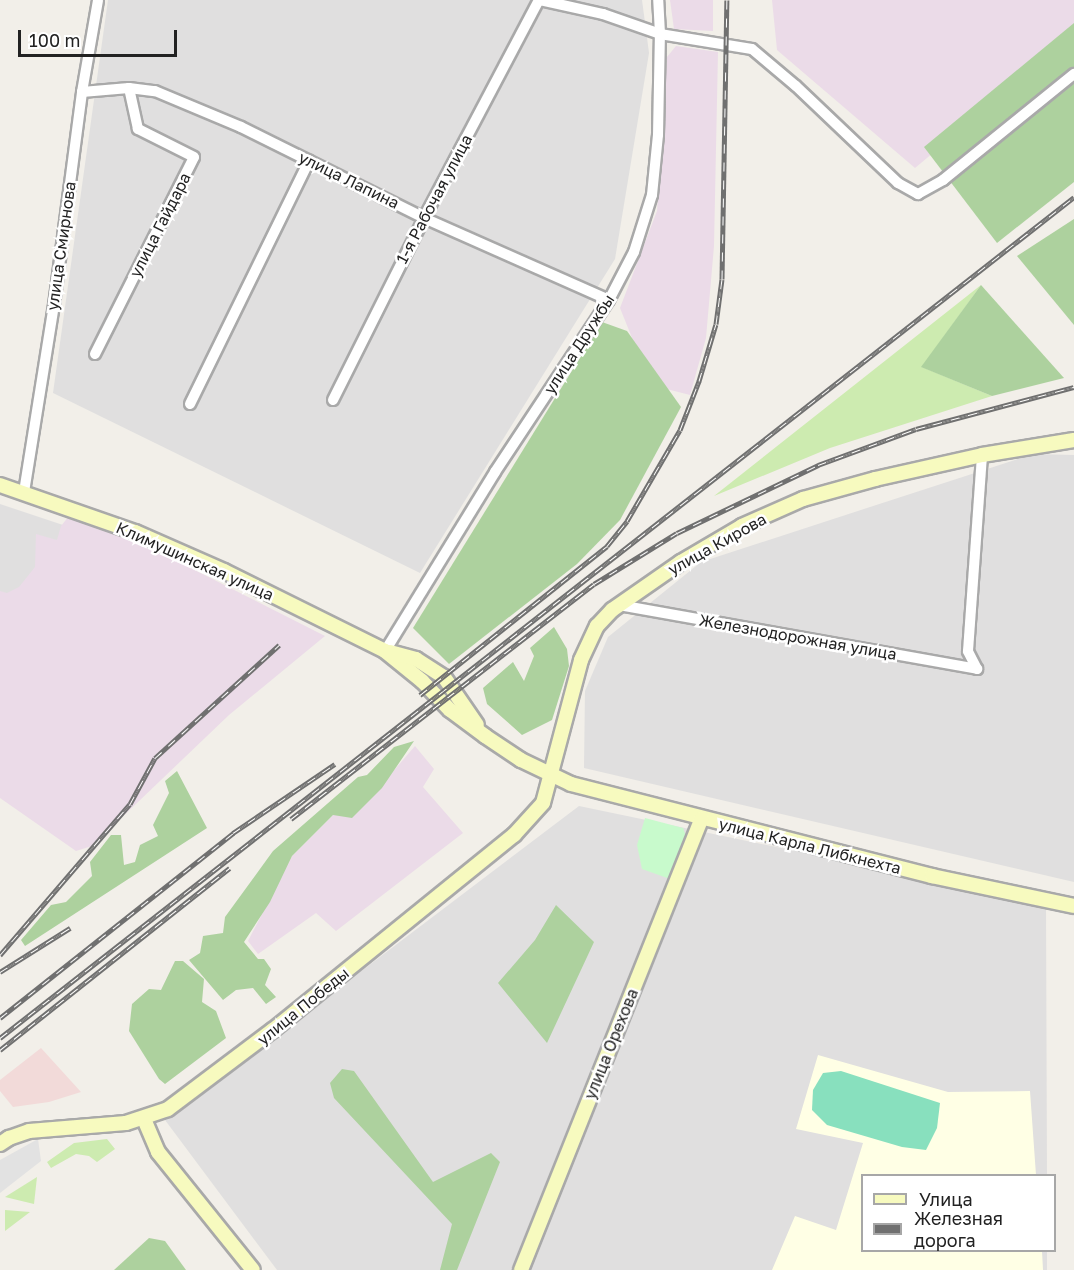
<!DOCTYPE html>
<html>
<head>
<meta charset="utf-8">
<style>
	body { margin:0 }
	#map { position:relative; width:1074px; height:1270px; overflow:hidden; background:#f2efe9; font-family:"Golos Text",sans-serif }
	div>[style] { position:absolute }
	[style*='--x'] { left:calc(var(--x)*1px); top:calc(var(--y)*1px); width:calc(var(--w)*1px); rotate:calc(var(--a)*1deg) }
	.residential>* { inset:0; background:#e0dfdf }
	.commercial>* { inset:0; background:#f2dad9 }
	.industrial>* { inset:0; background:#ebdbe8 }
	.education>* { inset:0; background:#ffffe5 }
	.grass>* { inset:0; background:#cdebb0 }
	.forest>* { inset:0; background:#add19e }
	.park>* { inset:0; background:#c8facc }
	.pitch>* { inset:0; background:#88e0be }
	.parking>* { inset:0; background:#e2e2e2 }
	.roads { filter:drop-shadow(2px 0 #a9a9a9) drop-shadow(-2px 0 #a9a9a9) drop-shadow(0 2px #a9a9a9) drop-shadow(0 -2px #a9a9a9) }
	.street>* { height:10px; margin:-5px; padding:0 5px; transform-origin:5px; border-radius:5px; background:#fff }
	.secondary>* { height:14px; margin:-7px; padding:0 7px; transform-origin:7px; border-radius:7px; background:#f7fabf }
	.rail>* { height:5px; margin-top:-2.5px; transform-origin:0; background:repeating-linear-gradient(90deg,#fff 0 9px,#707070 0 18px); box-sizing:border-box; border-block:2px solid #707070 }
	span { translate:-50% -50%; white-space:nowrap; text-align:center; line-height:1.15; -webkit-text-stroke:5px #fff; paint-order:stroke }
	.street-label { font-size:16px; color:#222 }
	.legend { position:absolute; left:861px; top:1174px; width:195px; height:78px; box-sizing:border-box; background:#fff; border:2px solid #a7a7a7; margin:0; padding:8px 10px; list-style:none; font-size:18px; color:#222 }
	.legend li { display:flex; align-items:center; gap:12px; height:30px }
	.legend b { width:30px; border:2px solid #a7a7a7 }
	.scale { position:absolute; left:18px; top:30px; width:159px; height:27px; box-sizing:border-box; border:3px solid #222; border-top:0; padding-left:8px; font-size:18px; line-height:21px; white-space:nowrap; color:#222; -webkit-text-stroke:4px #fff; paint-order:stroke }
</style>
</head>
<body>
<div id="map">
	<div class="residential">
		<i style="clip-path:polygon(108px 0,642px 0,649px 53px,615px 259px,420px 573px,53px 393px)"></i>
		<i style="clip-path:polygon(1033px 454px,1074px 455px,1074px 882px,584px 768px,585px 691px,608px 637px,701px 562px)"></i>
		<i style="clip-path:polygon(0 504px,63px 525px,0 731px)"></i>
		<i style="clip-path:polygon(579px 806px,1046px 903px,1047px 1175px,862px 1176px,862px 1250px,1047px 1251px,1047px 1270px,277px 1270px,165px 1120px)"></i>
	</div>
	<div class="commercial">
		<i style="clip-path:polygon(41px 1048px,81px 1092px,49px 1102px,13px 1107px,0 1091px,0 1080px)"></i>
	</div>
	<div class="industrial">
		<i style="clip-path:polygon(670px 0,713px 0,713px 31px,674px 29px)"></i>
		<i style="clip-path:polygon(772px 0,1074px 0,1074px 35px,915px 168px,777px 50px)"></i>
		<i style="clip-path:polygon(676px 46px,718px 52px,714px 246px,706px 338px,690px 395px,651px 385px,620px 308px,657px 211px,667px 57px)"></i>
		<i style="clip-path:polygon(69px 516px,163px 554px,325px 636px,229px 715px,92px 846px,76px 851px,0 798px,0 591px,7px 593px,19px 587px,35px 567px,36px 534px,57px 540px,61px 526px)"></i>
		<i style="clip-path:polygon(415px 746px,434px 769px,423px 787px,463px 833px,336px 931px,316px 913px,258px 954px,248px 941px,292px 856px,333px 815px,390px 775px)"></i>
	</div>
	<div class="education">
		<i style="clip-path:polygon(818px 1055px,948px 1092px,1030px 1091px,1036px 1175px,862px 1176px,862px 1250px,1042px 1251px,1043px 1270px,772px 1270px,795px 1216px,836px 1230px,863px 1143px,796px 1129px)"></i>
	</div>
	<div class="grass">
		<i style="clip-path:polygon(981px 285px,922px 367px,992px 396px,830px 448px,714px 496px)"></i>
		<i style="clip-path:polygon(107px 1139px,115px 1149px,97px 1162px,89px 1156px,76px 1154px,51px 1168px,47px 1162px,74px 1143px)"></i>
		<i style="clip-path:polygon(37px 1177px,34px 1204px,5px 1197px)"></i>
		<i style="clip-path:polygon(5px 1210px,30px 1212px,5px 1231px)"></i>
	</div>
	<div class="forest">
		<i style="clip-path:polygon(1074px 23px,1074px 182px,997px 243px,924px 147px)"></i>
		<i style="clip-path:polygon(1074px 219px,1074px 325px,1017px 256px)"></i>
		<i style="clip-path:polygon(981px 285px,1064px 378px,992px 396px,921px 367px)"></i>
		<i style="clip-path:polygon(602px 322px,627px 331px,681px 407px,620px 520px,577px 564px,449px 664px,413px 628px)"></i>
		<i style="clip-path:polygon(554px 627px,567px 649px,569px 666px,552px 720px,522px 735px,487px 704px,483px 688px,513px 662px,524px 681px,534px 656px,530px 648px)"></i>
		<i style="clip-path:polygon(414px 741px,382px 788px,352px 818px,333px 815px,292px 856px,270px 902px,244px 942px,258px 959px,264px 959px,271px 969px,265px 985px,276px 997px,266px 1004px,253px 988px,236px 990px,223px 1000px,189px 960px,200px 953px,203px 936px,223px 933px,225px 917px,273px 851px,358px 777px,367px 775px,394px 747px)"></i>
		<i style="clip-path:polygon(177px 771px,207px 828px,25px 946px,21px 940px,51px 905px,66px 902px,92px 876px,90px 862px,111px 835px,121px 835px,124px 865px,135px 862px,140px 845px,158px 836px,153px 825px,169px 793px,165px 781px)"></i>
		<i style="clip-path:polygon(556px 905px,594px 942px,547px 1043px,498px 983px,535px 940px)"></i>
		<i style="clip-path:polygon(175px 961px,183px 961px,204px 979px,202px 1002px,216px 1011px,226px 1038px,165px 1084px,159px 1079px,129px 1031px,132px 1004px,149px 989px,161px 990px)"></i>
		<i style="clip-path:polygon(342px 1069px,354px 1071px,433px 1182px,491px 1153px,500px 1162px,457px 1270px,440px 1270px,452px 1224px,334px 1098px,330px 1083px)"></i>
		<i style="clip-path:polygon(149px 1238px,165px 1241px,186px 1270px,114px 1270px)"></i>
	</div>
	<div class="park">
		<i style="clip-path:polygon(645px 818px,683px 828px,687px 839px,670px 879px,642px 869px,637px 845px)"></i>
	</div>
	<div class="pitch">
		<i style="clip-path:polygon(841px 1071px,940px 1103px,937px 1128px,926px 1150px,902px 1147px,827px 1125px,812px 1110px,813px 1090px,823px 1073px)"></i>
	</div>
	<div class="parking">
		<i style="clip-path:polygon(38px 1139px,41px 1161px,0 1193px,0 1160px)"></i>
	</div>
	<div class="roads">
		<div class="street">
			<i style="--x:540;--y:0;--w:65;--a:12.5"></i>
			<i style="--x:603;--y:14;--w:60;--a:19.3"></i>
			<i style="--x:660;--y:34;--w:93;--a:9.3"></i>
			<i style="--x:752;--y:49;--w:57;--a:40.1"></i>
			<i style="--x:796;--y:86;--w:141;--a:43.6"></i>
			<i style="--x:898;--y:183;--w:23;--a:29"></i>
			<i style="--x:918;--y:194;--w:29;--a:-29"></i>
			<i style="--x:943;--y:180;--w:169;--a:-39"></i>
			<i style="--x:82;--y:92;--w:47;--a:-4.9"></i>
			<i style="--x:129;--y:88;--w:26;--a:7"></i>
			<i style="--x:155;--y:91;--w:93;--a:22.7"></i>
			<i style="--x:241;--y:127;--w:204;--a:26.4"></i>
			<i style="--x:424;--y:218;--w:202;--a:23.9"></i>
			<i style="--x:95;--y:354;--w:220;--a:-63.3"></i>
			<i style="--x:194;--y:157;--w:63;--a:-153.4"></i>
			<i style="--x:138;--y:129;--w:42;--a:-102.4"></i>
			<i style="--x:333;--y:400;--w:203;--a:-63.4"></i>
			<i style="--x:424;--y:218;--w:246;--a:-62.2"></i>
			<i style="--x:190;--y:404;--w:271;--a:-63.9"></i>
			<i style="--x:24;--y:492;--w:189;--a:-80.9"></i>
			<i style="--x:54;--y:305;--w:215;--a:-82.5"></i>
			<i style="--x:82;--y:92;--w:93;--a:-80.1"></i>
			<i style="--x:619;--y:605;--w:364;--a:10.1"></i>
			<i style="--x:385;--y:651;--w:210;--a:-58.4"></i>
			<i style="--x:495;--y:472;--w:206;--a:-56.5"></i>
			<i style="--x:609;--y:300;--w:54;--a:-62.5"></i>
			<i style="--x:634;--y:252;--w:60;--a:-72.5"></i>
			<i style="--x:652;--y:195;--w:60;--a:-84.3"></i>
			<i style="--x:658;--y:135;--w:101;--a:-88.9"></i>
			<i style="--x:660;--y:34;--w:34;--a:-93"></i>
			<i style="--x:977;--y:669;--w:20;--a:-117"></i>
			<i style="--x:968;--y:651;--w:196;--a:-85.9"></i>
		</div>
		<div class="secondary">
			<i style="--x:0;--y:485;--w:143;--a:19.2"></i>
			<i style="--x:135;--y:532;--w:97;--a:23.7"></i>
			<i style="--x:224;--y:571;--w:180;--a:26.4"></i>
			<i style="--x:385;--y:651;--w:48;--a:39"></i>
			<i style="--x:422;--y:681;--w:40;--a:46"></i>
			<i style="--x:450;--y:710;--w:44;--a:36.6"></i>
			<i style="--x:485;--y:736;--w:43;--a:33.7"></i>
			<i style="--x:521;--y:760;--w:55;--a:25.6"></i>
			<i style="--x:571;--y:784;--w:373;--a:14.3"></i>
			<i style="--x:932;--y:876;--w:145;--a:11.9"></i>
			<i style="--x:390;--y:652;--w:27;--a:15"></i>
			<i style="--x:416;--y:659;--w:33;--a:33"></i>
			<i style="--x:444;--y:677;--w:58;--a:55.5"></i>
			<i style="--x:144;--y:1119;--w:36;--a:67"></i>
			<i style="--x:158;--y:1152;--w:151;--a:51.2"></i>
			<i style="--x:0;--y:1144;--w:11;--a:-34"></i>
			<i style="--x:9;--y:1138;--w:21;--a:-19"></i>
			<i style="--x:29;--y:1131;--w:97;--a:-4.7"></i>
			<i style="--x:126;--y:1123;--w:44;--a:-18.4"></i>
			<i style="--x:168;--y:1109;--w:131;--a:-37"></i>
			<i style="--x:273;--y:1030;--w:310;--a:-39"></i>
			<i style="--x:514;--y:835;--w:43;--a:-47.8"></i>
			<i style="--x:543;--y:803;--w:148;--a:-75.1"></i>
			<i style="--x:581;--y:660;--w:38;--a:-65"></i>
			<i style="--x:597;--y:626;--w:22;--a:-47"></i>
			<i style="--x:612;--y:610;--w:84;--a:-34.8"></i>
			<i style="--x:681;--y:562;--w:71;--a:-30.5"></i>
			<i style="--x:742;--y:526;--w:67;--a:-23.9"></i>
			<i style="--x:803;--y:499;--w:75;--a:-15.5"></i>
			<i style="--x:875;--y:479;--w:110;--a:-12.6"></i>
			<i style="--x:982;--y:455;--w:93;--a:-9.3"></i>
			<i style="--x:521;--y:1270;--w:486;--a:-68.2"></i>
		</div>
	</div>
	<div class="rail">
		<i style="--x:420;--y:695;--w:239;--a:-38.5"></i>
		<i style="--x:607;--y:546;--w:32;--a:-51"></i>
		<i style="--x:627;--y:521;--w:105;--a:-59.8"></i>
		<i style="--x:680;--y:430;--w:53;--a:-68.8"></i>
		<i style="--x:699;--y:381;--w:59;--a:-73.4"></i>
		<i style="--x:716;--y:324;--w:45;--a:-82.4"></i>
		<i style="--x:722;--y:279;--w:279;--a:-89"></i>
		<i style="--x:291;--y:819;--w:383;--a:-37.8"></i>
		<i style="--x:594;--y:584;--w:97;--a:-31.6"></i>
		<i style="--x:677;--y:533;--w:157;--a:-25.7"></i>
		<i style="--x:818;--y:465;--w:104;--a:-20.2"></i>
		<i style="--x:916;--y:429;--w:163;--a:-14.9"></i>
		<i style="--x:0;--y:955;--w:199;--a:-49.3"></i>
		<i style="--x:130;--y:804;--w:52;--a:-61.5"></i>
		<i style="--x:155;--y:758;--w:168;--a:-42.3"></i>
		<i style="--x:0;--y:972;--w:83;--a:-32.2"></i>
		<i style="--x:0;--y:1018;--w:298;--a:-38.4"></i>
		<i style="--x:233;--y:833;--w:123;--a:-34.1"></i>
		<i style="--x:0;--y:1038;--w:1364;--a:-38.06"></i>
		<i style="--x:0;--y:1050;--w:293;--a:-38.4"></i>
	</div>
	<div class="street-label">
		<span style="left:349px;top:180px;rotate:26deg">улица Лапина</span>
		<span style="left:434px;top:199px;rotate:-62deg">1-я Рабочая улица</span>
		<span style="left:160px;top:225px;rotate:-63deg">улица Гайдара</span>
		<span style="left:61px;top:246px;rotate:-82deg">улица Смирнова</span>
		<span style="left:579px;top:344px;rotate:-57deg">улица Дружбы</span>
		<span style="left:717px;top:544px;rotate:-29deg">улица Кирова</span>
		<span style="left:195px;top:561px;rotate:24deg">Климушинская улица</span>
		<span style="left:798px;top:637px;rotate:10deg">Железнодорожная улица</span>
		<span style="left:810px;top:846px;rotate:14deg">улица Карла Либкнехта</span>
		<span style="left:303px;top:1006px;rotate:-39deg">улица Победы</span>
		<span style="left:611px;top:1044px;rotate:-68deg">улица Орехова</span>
	</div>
	<ul class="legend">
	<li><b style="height:8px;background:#f7fabf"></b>Улица</li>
	<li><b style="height:8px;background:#707070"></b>Железная дорога</li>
	</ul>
	<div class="scale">100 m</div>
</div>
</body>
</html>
